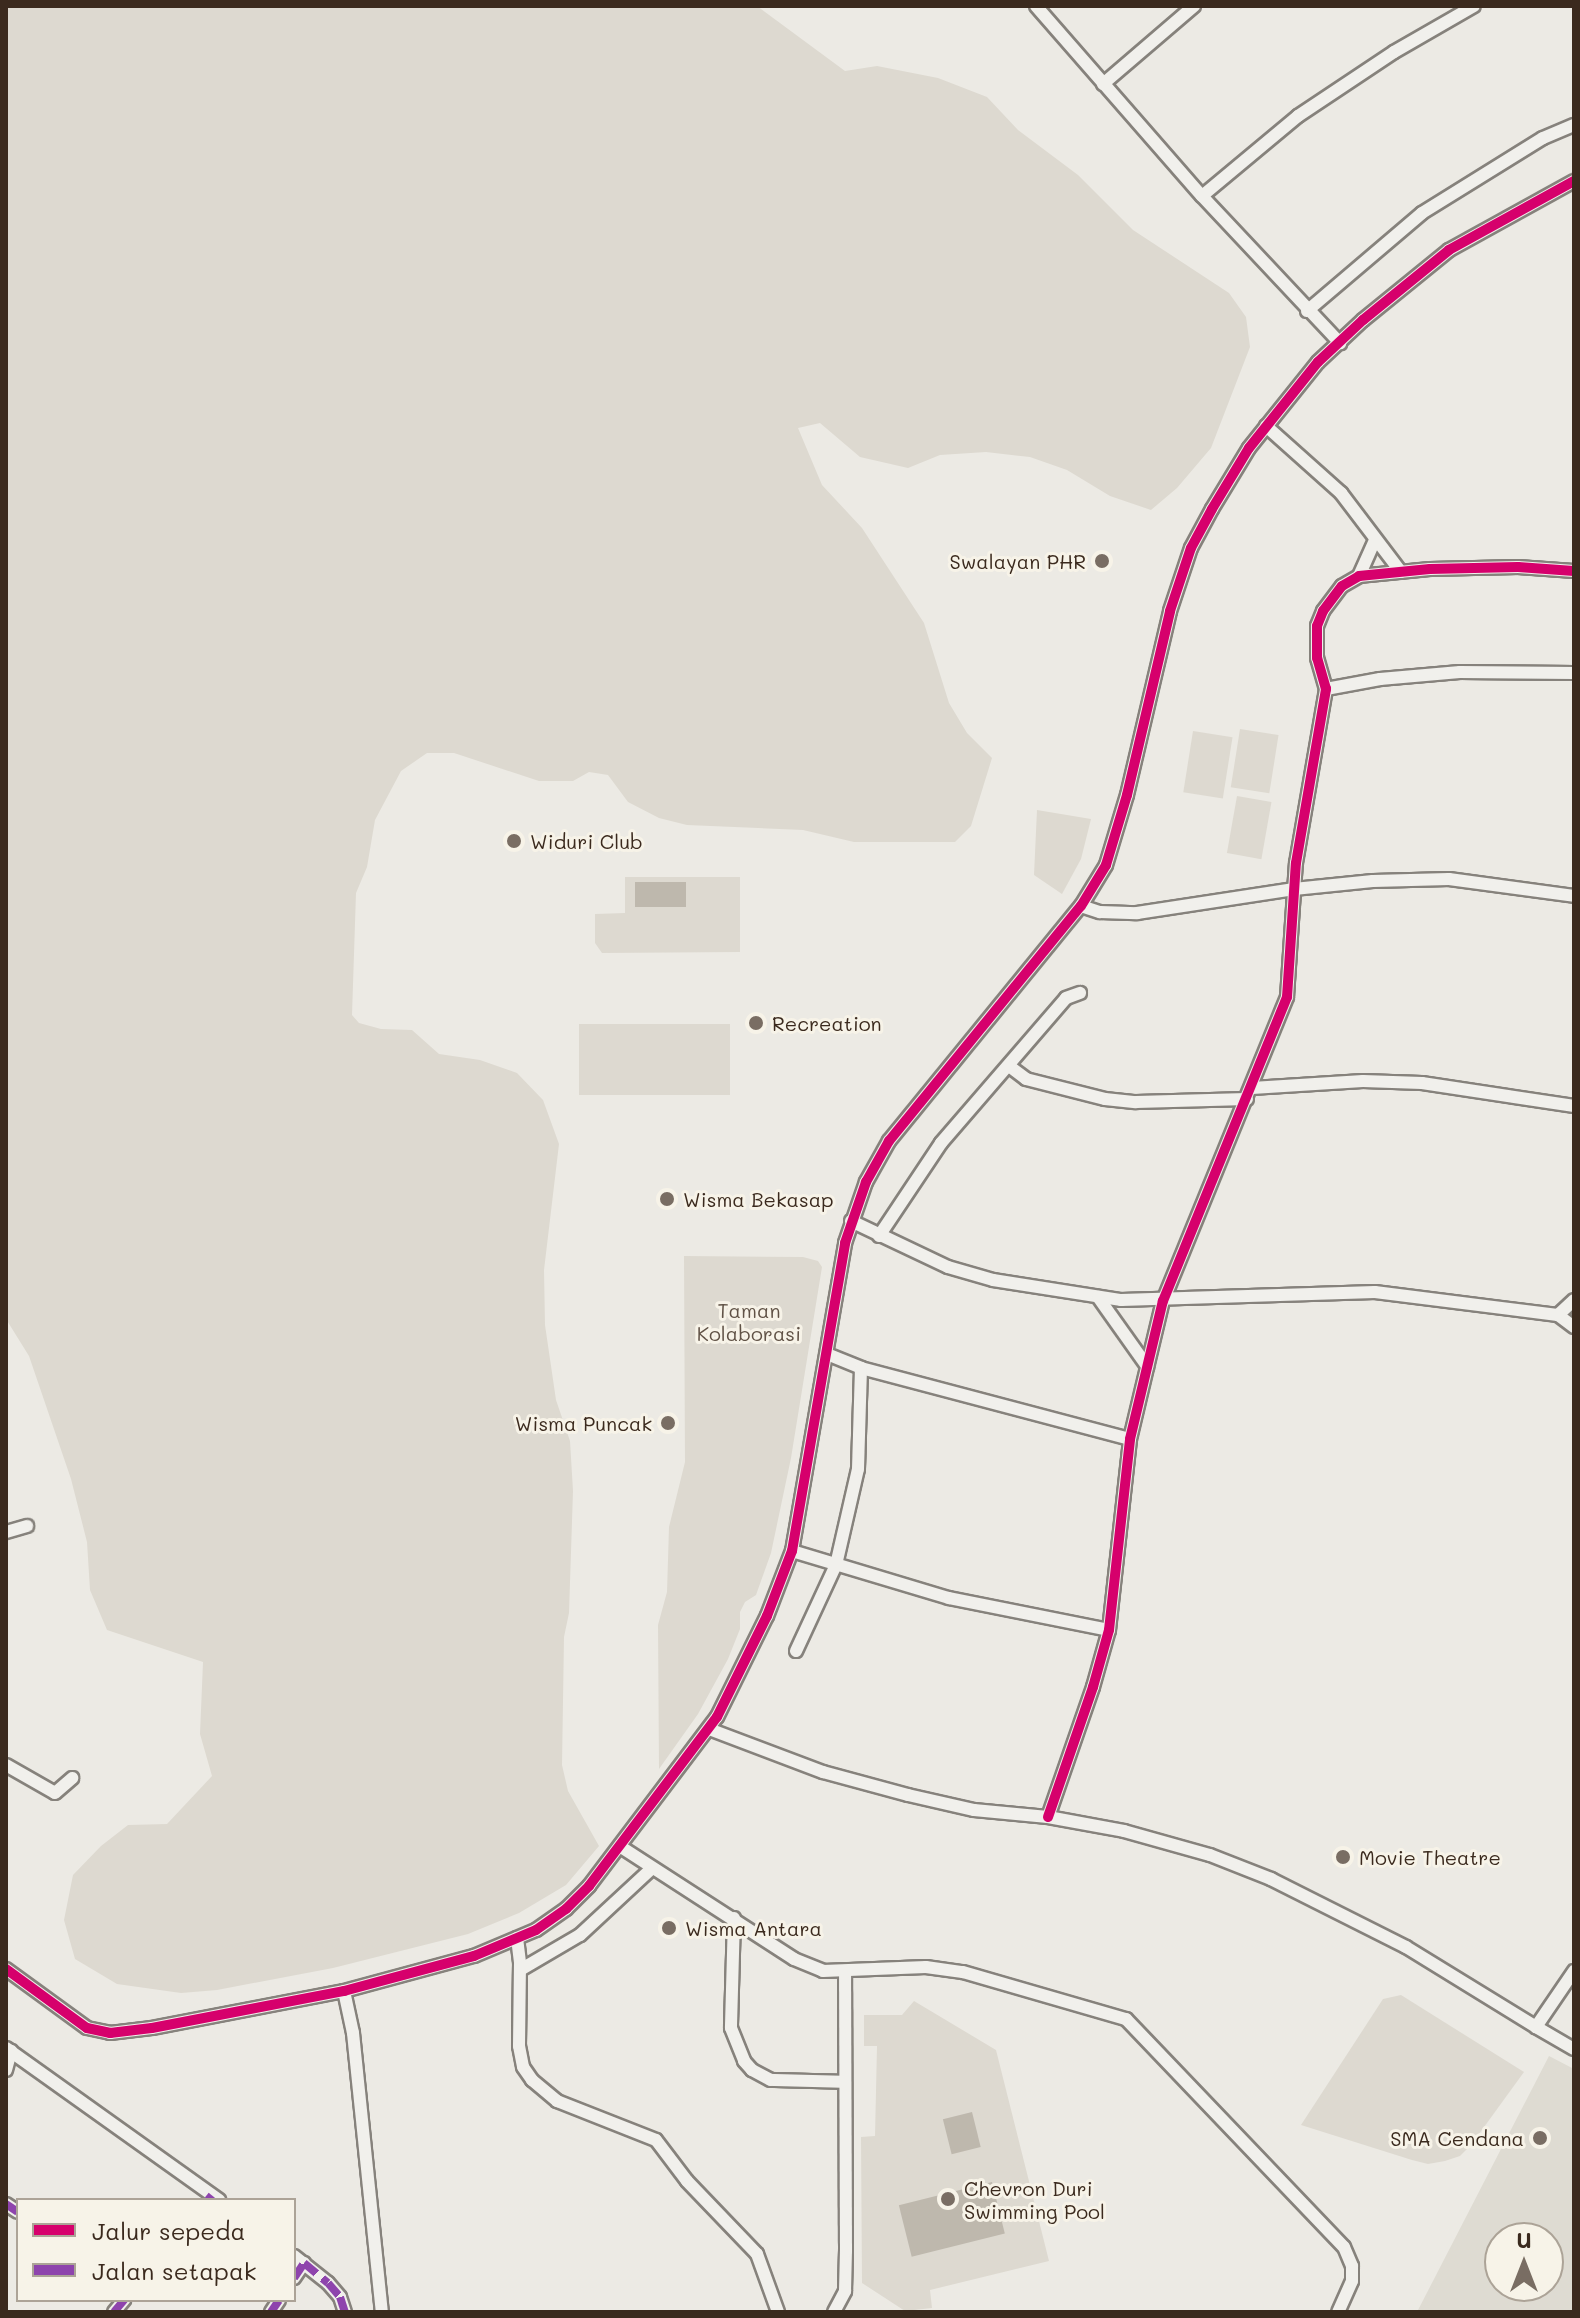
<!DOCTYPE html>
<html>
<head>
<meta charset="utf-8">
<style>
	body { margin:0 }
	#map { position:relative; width:1580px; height:2318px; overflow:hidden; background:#eceae4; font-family:Mali,sans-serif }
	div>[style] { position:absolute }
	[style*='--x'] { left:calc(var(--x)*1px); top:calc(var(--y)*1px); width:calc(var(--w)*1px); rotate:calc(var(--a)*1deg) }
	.built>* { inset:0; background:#dedbd2 }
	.green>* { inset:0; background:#ddd9d0; transform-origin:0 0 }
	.water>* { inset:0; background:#beb8ad; transform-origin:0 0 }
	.roads { filter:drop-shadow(2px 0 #86827c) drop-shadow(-2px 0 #86827c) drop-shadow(0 2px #86827c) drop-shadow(0 -2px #86827c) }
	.minor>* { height:12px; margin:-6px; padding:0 6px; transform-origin:6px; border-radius:6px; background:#f1f0ec }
	.quiet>* { height:8px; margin-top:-4px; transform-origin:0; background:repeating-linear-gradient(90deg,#8e44ad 0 16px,transparent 0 24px) }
	.cycleway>* { height:10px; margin:-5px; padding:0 5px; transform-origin:5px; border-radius:5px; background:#d6006c }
	.dots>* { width:22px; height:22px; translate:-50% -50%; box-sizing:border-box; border:4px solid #f7f3e8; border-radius:50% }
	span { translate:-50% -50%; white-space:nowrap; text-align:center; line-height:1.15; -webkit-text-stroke:6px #f7f3e8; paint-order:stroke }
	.poi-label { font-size:20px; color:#3b2a1e }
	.right { translate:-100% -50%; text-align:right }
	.left { translate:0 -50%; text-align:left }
	.park-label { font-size:20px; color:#605246 }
	.frame { position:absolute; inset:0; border:8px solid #3b2a1e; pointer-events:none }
	.legend { position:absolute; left:16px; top:2198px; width:280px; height:104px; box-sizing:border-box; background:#f7f3e8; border:2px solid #aca397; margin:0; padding:10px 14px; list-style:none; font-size:24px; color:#3b2a1e }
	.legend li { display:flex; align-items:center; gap:16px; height:40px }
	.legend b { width:40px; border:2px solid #aca397 }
	.north { position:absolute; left:1484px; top:2222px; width:80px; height:80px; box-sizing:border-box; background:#f7f3e8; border:2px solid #aca397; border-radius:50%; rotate:0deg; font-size:22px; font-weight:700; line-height:32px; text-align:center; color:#3b2a1e }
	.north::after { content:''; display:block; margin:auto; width:28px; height:36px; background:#796d63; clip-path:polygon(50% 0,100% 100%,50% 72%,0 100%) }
</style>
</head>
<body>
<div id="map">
	<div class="built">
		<i style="clip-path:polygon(evenodd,1549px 2056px,1574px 2069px,1574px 2312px,1417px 2312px,1549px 2056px,1500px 2238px,1548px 2238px,1548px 2286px,1500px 2286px,1500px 2238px)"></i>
	</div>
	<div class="green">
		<i style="clip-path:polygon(6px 6px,757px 6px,845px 71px,877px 66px,938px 78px,987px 97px,1018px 130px,1078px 175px,1133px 230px,1229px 293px,1246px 317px,1250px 347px,1211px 448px,1177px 488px,1151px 510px,1110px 496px,1067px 470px,1030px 457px,986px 452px,940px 455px,908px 468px,860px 457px,820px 423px,798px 428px,822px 485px,862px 528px,924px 623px,949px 703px,967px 733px,992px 758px,971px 826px,955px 842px,854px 842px,803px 830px,687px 825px,659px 818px,628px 802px,608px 775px,589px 772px,573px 781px,539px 781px,454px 753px,427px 753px,401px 771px,375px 820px,367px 867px,356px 893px,352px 1015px,359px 1023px,381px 1029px,412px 1030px,439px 1054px,480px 1060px,517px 1073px,543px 1100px,559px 1144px,544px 1270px,545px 1325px,556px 1400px,570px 1441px,573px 1491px,569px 1613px,564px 1637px,562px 1765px,568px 1791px,599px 1846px,566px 1885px,519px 1913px,468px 1934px,333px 1968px,217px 1990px,181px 1993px,117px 1984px,75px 1959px,64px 1920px,73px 1875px,101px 1846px,128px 1825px,167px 1824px,212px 1776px,200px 1734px,203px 1662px,107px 1630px,90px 1590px,87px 1542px,71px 1479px,29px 1356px,6px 1319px)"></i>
		<i style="left:1240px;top:729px;width:39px;height:59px;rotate:9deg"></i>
		<i style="left:1193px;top:731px;width:40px;height:62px;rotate:9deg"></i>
		<i style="left:1237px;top:796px;width:35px;height:58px;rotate:10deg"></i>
		<i style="clip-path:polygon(1037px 810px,1091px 819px,1081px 859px,1062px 894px,1034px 875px)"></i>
		<i style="clip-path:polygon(625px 877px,740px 877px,740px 952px,602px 953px,595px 943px,595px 914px,625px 913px)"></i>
		<i style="left:579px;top:1024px;width:151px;height:71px"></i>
		<i style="clip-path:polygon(684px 1256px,803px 1257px,818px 1261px,822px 1267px,791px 1458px,771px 1553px,756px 1595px,745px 1602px,740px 1612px,740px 1629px,728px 1659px,698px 1714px,659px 1769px,658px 1625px,667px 1592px,669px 1527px,685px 1462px)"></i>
		<i style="clip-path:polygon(1401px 1995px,1524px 2072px,1471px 2145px,1460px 2156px,1445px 2161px,1428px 2164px,1412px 2160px,1301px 2125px,1383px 1999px)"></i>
		<i style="clip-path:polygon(914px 2001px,996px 2050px,1049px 2261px,930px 2290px,932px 2308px,905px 2311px,862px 2283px,861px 2137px,875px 2136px,877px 2046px,864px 2046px,864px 2015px,902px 2015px)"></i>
	</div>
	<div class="water">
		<i style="left:635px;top:882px;width:51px;height:25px"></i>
		<i style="left:972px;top:2112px;width:36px;height:30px;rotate:76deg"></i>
		<i style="left:992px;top:2182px;width:53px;height:96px;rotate:76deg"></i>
	</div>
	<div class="roads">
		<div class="minor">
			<i style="--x:1036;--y:6;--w:252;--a:48.9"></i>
			<i style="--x:1202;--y:196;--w:202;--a:46.8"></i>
			<i style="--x:1103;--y:84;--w:120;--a:-40.6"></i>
			<i style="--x:1202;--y:196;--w:125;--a:-39.8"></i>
			<i style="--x:1298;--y:116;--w:115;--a:-33.7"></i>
			<i style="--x:1394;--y:52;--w:92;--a:-29.9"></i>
			<i style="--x:1307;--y:311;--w:151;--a:-40.4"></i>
			<i style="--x:1422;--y:213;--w:142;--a:-31.8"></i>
			<i style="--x:1543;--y:138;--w:34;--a:-23"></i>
			<i style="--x:1266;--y:426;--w:101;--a:41.8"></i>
			<i style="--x:1341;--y:493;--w:99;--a:52.8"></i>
			<i style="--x:1359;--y:576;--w:39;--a:-66"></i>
			<i style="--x:1326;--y:689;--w:55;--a:-10.5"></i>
			<i style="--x:1380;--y:679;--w:80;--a:-5"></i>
			<i style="--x:1460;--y:672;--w:114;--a:0.5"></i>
			<i style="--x:1081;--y:906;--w:20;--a:18"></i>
			<i style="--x:1100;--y:912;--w:37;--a:2"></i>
			<i style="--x:1137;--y:913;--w:159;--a:-8.7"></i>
			<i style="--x:1294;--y:889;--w:79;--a:-5.8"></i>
			<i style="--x:1373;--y:881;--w:76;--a:-1.5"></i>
			<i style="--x:1449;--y:879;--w:126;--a:7.7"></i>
			<i style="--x:1009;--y:1066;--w:21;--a:37"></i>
			<i style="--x:1026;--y:1079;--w:81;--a:14.2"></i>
			<i style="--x:1105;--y:1099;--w:31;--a:6"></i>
			<i style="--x:1136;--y:1102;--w:111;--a:-1.5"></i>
			<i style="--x:1252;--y:1088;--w:111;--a:-3.6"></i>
			<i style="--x:1363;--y:1081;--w:59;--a:1.9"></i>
			<i style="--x:1422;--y:1083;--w:154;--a:8.6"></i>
			<i style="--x:851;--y:1221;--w:107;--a:25.4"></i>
			<i style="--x:948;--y:1267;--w:47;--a:16.1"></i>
			<i style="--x:993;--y:1280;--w:130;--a:8.9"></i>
			<i style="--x:1121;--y:1300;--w:254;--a:-1.8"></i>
			<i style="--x:1375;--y:1292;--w:184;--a:7.2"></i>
			<i style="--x:1558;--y:1315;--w:20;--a:37"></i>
			<i style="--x:879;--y:1236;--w:112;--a:-56.3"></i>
			<i style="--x:941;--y:1143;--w:191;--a:-49.2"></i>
			<i style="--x:1066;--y:998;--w:15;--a:-20"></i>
			<i style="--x:1098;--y:1297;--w:85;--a:54.6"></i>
			<i style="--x:1558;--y:1315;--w:22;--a:-43"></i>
			<i style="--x:827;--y:1354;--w:37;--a:22"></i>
			<i style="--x:861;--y:1368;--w:278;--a:14.8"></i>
			<i style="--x:6;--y:1532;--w:22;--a:-16"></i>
			<i style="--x:792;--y:1551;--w:164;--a:16.7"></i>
			<i style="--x:949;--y:1598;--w:163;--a:11.3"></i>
			<i style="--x:796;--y:1651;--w:95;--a:-65.1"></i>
			<i style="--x:836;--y:1565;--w:98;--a:-77.1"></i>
			<i style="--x:858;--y:1469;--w:101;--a:-88.3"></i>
			<i style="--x:709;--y:1729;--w:122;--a:20.7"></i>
			<i style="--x:823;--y:1772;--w:88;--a:15.1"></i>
			<i style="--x:908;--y:1795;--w:68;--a:12.8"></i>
			<i style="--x:974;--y:1810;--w:74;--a:5.4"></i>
			<i style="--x:1048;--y:1817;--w:77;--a:10.4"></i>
			<i style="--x:1124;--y:1831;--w:89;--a:15.6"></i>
			<i style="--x:1210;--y:1855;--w:66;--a:21.5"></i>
			<i style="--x:1271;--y:1879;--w:151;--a:26.7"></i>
			<i style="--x:1406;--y:1947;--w:153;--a:31.6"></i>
			<i style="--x:6;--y:1765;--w:56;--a:29.7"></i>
			<i style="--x:55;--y:1793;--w:23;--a:-41"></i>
			<i style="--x:1048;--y:1817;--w:138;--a:-70.9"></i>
			<i style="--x:1093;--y:1687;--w:59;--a:-74.3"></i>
			<i style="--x:1109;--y:1630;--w:192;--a:-83.7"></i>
			<i style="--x:1130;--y:1439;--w:142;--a:-76.6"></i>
			<i style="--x:1163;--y:1301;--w:328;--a:-67.8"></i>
			<i style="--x:1287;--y:997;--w:134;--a:-86.2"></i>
			<i style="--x:1296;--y:863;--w:177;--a:-80.2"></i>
			<i style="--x:1326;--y:689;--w:32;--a:-106"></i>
			<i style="--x:1317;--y:658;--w:32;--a:-90"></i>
			<i style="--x:1317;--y:626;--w:16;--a:-68"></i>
			<i style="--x:1323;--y:611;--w:31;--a:-53"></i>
			<i style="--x:1342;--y:586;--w:20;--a:-30"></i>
			<i style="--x:1359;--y:576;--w:71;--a:-5.6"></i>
			<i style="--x:1430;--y:569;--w:88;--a:-1.3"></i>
			<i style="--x:1518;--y:567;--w:56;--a:4.1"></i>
			<i style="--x:621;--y:1847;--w:206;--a:32.9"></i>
			<i style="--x:794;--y:1959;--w:31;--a:22"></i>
			<i style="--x:823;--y:1971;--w:103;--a:-2.2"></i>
			<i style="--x:926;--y:1967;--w:37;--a:8"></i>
			<i style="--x:963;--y:1972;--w:170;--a:16.1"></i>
			<i style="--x:1126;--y:2019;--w:315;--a:46.3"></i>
			<i style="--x:1344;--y:2247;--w:21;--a:67"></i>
			<i style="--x:1352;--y:2266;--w:15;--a:90"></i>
			<i style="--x:1352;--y:2281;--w:34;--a:114"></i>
			<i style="--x:734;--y:1918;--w:110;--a:91.6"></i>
			<i style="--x:731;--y:2028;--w:35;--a:68"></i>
			<i style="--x:744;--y:2061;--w:12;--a:48"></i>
			<i style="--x:752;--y:2070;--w:21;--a:28"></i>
			<i style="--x:771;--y:2080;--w:74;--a:1.5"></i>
			<i style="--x:517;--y:1938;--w:25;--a:83"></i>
			<i style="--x:520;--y:1963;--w:83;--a:90.7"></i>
			<i style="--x:519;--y:2046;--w:21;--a:79"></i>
			<i style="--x:523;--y:2067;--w:16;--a:55"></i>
			<i style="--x:532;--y:2080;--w:33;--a:40"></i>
			<i style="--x:557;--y:2101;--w:106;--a:21.5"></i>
			<i style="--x:656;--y:2140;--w:51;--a:52.9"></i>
			<i style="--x:687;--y:2181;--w:101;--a:46.2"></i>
			<i style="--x:757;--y:2254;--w:62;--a:70.1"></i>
			<i style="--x:6;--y:1969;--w:100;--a:36.1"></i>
			<i style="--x:87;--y:2028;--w:24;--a:12"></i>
			<i style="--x:110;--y:2033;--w:42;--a:-6.8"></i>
			<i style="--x:152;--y:2028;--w:196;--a:-10.9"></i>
			<i style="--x:344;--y:1991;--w:135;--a:-15.1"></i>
			<i style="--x:474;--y:1956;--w:67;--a:-22.8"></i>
			<i style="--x:536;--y:1930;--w:37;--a:-35"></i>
			<i style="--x:566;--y:1909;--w:33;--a:-45"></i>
			<i style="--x:589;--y:1886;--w:212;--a:-52.9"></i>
			<i style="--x:717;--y:1717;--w:113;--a:-63.7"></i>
			<i style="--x:767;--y:1616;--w:70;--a:-69"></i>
			<i style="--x:792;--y:1551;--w:313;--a:-80.2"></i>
			<i style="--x:845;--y:1243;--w:65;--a:-71"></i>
			<i style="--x:866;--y:1182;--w:47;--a:-60.7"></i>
			<i style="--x:889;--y:1141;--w:303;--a:-50.8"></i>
			<i style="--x:1081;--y:906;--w:48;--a:-58.6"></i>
			<i style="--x:1106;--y:865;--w:73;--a:-73.3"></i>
			<i style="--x:1127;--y:795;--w:189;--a:-76.8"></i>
			<i style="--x:1170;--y:611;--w:66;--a:-71.6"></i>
			<i style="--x:1191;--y:548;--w:44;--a:-61.7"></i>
			<i style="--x:1212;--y:509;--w:71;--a:-58.8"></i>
			<i style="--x:1249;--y:448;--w:110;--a:-51.3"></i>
			<i style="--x:1318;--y:362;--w:62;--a:-43"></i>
			<i style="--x:1363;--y:320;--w:111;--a:-39.1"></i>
			<i style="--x:1449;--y:250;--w:143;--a:-28.9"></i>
			<i style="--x:520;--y:1970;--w:69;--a:-30.3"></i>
			<i style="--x:580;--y:1935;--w:98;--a:-42.9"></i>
			<i style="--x:1574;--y:1971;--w:68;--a:124.2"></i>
			<i style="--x:1536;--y:2027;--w:44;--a:30.1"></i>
			<i style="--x:344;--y:1991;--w:43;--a:77.9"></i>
			<i style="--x:353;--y:2033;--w:281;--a:84.1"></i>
			<i style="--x:6;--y:2048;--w:262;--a:35.5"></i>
			<i style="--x:6;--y:2070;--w:20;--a:-75"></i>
			<i style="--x:6;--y:2204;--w:14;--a:34"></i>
			<i style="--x:294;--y:2256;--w:43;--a:38.5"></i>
			<i style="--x:328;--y:2283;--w:18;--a:49"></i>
			<i style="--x:340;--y:2297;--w:16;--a:72"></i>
			<i style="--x:294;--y:2278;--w:18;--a:-56"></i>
			<i style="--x:114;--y:2312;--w:16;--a:-50"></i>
			<i style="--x:271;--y:2312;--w:14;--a:-56"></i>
			<i style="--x:834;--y:2312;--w:24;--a:-62"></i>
			<i style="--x:845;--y:2291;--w:40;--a:-88.6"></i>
			<i style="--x:846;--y:2251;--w:279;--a:-90.2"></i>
		</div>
	</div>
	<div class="quiet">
		<i style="--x:208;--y:2200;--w:6;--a:-51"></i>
		<i style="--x:6;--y:2204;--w:14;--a:34"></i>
		<i style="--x:294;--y:2278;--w:18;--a:-56"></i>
		<i style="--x:304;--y:2263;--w:31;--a:40"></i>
		<i style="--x:328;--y:2283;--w:18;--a:49"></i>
		<i style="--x:340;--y:2297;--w:16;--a:72"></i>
		<i style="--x:114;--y:2312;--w:16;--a:-50"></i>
		<i style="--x:271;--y:2312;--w:14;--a:-56"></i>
	</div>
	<div class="cycleway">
		<i style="--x:1048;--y:1817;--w:138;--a:-70.9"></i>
		<i style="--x:1093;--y:1687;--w:59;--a:-74.3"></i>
		<i style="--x:1109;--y:1630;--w:192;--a:-83.7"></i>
		<i style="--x:1130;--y:1439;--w:142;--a:-76.6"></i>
		<i style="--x:1163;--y:1301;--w:328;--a:-67.8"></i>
		<i style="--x:1287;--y:997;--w:134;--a:-86.2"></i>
		<i style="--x:1296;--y:863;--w:177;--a:-80.2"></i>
		<i style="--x:1326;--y:689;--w:32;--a:-106"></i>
		<i style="--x:1317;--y:658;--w:32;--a:-90"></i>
		<i style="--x:1317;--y:626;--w:16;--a:-68"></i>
		<i style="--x:1323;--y:611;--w:31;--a:-53"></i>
		<i style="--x:1342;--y:586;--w:20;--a:-30"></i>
		<i style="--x:1359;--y:576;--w:71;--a:-5.6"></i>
		<i style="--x:1430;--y:569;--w:88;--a:-1.3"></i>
		<i style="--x:1518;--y:567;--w:56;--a:4.1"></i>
		<i style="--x:6;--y:1969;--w:100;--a:36.1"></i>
		<i style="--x:87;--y:2028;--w:24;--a:12"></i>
		<i style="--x:110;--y:2033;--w:42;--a:-6.8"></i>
		<i style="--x:152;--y:2028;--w:196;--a:-10.9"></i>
		<i style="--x:344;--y:1991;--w:135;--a:-15.1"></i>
		<i style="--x:474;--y:1956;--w:67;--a:-22.8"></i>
		<i style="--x:536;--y:1930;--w:37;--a:-35"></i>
		<i style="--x:566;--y:1909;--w:33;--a:-45"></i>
		<i style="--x:589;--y:1886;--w:212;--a:-52.9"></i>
		<i style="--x:717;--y:1717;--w:113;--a:-63.7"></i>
		<i style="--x:767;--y:1616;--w:70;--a:-69"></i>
		<i style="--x:792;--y:1551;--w:313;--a:-80.2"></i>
		<i style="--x:845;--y:1243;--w:65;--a:-71"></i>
		<i style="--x:866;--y:1182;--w:47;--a:-60.7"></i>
		<i style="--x:889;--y:1141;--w:303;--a:-50.8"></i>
		<i style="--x:1081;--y:906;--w:48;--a:-58.6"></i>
		<i style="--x:1106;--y:865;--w:73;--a:-73.3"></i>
		<i style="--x:1127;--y:795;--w:189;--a:-76.8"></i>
		<i style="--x:1170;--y:611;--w:66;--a:-71.6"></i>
		<i style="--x:1191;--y:548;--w:44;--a:-61.7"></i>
		<i style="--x:1212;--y:509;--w:71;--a:-58.8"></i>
		<i style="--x:1249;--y:448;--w:110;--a:-51.3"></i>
		<i style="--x:1318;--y:362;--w:62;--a:-43"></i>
		<i style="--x:1363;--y:320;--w:111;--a:-39.1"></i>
		<i style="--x:1449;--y:250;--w:143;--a:-28.9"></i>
	</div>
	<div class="dots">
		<i style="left:1102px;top:561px;background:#796d63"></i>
		<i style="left:514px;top:841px;background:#796d63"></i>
		<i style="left:756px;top:1023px;background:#796d63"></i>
		<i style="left:667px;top:1199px;background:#796d63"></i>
		<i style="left:668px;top:1423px;background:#796d63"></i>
		<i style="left:1343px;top:1857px;background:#796d63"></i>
		<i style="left:669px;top:1928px;background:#796d63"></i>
		<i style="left:1540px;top:2138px;background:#796d63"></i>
		<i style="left:948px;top:2199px;background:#796d63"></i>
	</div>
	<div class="poi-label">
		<span class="right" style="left:1086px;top:561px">Swalayan PHR</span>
		<span class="left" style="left:530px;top:841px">Widuri Club</span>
		<span class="left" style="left:772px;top:1023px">Recreation</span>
		<span class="left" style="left:683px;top:1199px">Wisma Bekasap</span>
		<span class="right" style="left:652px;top:1423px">Wisma Puncak</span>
		<span class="left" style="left:1359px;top:1857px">Movie Theatre</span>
		<span class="left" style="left:685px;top:1928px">Wisma Antara</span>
		<span class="right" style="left:1524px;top:2138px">SMA Cendana</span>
		<span class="left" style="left:964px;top:2200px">Chevron Duri<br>Swimming Pool</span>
	</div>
	<div class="park-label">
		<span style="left:749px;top:1322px">Taman<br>Kolaborasi</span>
	</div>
	<div class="frame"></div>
	<ul class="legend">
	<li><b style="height:10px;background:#d6006c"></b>Jalur sepeda</li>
	<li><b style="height:10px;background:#8e44ad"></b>Jalan setapak</li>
	</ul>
	<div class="north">U</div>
</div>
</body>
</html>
